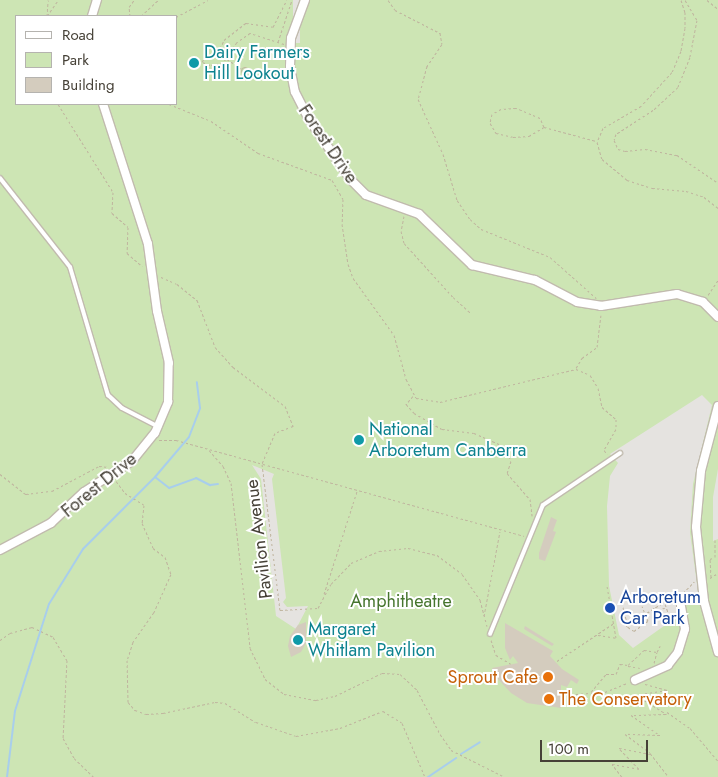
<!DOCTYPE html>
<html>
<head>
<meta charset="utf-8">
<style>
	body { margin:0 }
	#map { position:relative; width:718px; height:777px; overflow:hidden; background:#f3f0e8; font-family:Jost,sans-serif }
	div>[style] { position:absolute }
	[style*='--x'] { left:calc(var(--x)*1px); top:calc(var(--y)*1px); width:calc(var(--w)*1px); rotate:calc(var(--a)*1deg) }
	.green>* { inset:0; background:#cde5b4 }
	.parking>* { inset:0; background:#e5e3e0; transform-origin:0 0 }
	.stream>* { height:2px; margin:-1px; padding:0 1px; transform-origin:1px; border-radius:1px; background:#a8ceec }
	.building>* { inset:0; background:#d4ccbe }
	.path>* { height:1px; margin-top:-0.5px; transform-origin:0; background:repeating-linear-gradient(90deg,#bfb49e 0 2.5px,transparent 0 5px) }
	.path>.ring { margin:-0.5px; padding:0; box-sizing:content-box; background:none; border:1px solid #bfb49e; border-radius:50% }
	.roads { filter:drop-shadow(1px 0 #c1bbae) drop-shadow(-1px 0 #c1bbae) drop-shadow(0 1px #c1bbae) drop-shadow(0 -1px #c1bbae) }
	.lane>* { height:4px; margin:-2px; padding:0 2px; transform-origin:2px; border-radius:2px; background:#fff }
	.street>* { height:8px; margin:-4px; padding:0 4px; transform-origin:4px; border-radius:4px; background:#fff }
	.dots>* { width:14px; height:14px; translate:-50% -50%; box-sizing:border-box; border:2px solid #fff; border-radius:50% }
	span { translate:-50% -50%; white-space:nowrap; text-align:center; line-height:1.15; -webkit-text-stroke:4px #fff; paint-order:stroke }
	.culture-label { font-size:18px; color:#0d838f }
	.left { translate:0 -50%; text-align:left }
	.street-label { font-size:18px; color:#464137 }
	.transit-label { font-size:18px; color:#164399 }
	.park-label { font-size:18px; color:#46752e }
	.food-label { font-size:18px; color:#c56008 }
	.right { translate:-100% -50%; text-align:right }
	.legend { position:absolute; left:15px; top:15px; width:162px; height:90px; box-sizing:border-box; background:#fff; border:1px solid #b5b3af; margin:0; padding:6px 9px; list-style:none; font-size:15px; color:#464137 }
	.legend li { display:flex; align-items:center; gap:10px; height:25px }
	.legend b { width:25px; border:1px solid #b5b3af }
	.scale { position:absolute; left:540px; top:740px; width:108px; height:22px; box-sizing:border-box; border:2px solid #464137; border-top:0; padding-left:6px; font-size:15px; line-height:18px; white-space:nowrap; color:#464137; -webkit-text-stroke:4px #fff; paint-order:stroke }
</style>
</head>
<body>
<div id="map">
	<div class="green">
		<i style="clip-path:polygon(evenodd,0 0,718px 0,718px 777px,0 777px,0 0,16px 16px,176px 16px,176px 104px,16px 104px,16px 16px)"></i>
	</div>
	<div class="parking">
		<i style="left:293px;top:0;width:7px;height:43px"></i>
		<i style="clip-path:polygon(702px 395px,712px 405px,693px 484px,690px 532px,698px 592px,688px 601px,681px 601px,678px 616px,633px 648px,619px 635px,609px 586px,607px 506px,610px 476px,618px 463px,610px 454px)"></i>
		<i style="clip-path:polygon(252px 465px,274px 474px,272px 479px,286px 598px,283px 602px,287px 607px,308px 606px,296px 629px,276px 616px,261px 479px)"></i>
		<i style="clip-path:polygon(718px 469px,718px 539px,713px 541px,713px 497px)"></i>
	</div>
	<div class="stream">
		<i style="--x:155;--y:477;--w:18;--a:38"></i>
		<i style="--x:169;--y:488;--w:29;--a:-20"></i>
		<i style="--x:196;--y:478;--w:16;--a:27"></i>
		<i style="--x:210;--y:485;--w:8;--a:-7"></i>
		<i style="--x:461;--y:754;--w:22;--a:-32"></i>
		<i style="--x:7;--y:777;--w:66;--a:-83.1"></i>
		<i style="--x:15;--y:711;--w:112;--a:-72.4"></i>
		<i style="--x:49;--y:604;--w:65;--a:-58.3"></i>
		<i style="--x:83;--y:549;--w:102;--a:-45"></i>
		<i style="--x:155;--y:477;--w:52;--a:-49.6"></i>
		<i style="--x:189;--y:437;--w:31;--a:-69"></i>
		<i style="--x:200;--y:408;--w:26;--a:-97"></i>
		<i style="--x:428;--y:777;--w:34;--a:-34"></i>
	</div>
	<div class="building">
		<i style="clip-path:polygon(551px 517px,557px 520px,553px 531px,556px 532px,545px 561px,539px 559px,539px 553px)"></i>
		<i style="clip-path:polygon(306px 622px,306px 643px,301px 652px,291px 657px,288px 646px,290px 636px,298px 625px)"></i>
		<i style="clip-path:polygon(505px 623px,553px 651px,550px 656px,562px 669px,579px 680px,577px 684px,571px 680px,567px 687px,561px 685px,561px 708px,527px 703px,511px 693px,498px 679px,492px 668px,518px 663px,513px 656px,510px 660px,505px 648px)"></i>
		<i style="clip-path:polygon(525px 626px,554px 644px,552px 646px,524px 629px)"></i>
	</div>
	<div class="path">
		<i style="--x:388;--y:0;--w:12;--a:55"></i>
		<i style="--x:395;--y:10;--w:51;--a:27.1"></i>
		<i style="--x:440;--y:33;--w:11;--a:80"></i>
		<i style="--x:442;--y:44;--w:27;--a:124"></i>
		<i style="--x:427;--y:66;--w:34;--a:105"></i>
		<i style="--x:418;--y:99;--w:60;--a:65.6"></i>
		<i style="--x:443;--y:154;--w:48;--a:73.1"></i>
		<i style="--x:457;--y:200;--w:23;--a:56"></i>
		<i style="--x:470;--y:219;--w:15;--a:42"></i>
		<i style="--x:481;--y:229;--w:74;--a:22.1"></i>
		<i style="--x:550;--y:257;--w:62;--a:41.7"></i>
		<i style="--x:681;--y:0;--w:13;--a:72"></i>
		<i style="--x:685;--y:12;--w:16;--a:90"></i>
		<i style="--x:685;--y:28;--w:23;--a:100"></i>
		<i style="--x:681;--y:51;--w:23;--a:113"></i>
		<i style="--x:672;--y:72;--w:46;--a:132.4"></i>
		<i style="--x:641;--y:106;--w:44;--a:149.9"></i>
		<i style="--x:603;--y:128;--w:15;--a:113"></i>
		<i style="--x:597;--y:142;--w:18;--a:74"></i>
		<i style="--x:602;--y:159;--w:33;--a:40"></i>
		<i style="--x:627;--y:180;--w:26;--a:18"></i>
		<i style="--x:652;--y:188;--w:34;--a:5"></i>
		<i style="--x:686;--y:191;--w:19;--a:18"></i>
		<i style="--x:704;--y:197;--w:18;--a:38"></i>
		<i style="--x:685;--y:0;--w:23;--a:59"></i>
		<i style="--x:697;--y:20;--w:38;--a:101"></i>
		<i style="--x:690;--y:57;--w:32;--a:112"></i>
		<i style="--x:678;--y:87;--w:34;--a:137"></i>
		<i style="--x:653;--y:110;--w:44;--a:147"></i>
		<i style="--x:616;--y:134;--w:6;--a:108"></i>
		<i style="--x:614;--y:140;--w:10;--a:66"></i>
		<i style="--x:618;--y:149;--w:7;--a:16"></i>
		<i style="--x:625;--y:151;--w:20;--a:-6"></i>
		<i style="--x:645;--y:149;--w:33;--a:11"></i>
		<i style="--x:677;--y:155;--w:50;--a:34.3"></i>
		<i style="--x:707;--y:0;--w:14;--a:39"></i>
		<i style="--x:47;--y:16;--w:19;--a:-55"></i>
		<i style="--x:47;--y:16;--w:16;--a:-86"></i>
		<i style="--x:130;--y:16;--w:9;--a:-96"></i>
		<i style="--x:129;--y:7;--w:9;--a:-54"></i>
		<i style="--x:141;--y:16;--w:23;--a:-43"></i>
		<i style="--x:176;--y:17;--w:36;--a:-28"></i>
		<i style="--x:278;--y:42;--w:44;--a:-71.6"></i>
		<i style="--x:284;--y:44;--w:36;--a:-162"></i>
		<i style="--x:250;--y:33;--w:16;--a:145"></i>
		<i style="--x:237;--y:42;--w:25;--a:124"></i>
		<i style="--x:223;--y:63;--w:13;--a:171"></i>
		<i style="--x:210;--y:65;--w:9;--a:-159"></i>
		<i style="--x:202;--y:62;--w:6;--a:-59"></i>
		<i style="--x:205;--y:57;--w:14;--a:-17"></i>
		<i style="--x:218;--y:53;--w:14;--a:-65"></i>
		<i style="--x:224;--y:40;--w:28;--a:-38"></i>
		<i style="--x:246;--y:23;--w:27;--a:8"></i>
		<i style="--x:273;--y:27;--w:30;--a:-63"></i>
		<i style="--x:227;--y:59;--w:18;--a:34"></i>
		<i class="ring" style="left:241.5px;top:67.5px;width:6px;height:6px"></i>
		<i style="--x:58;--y:104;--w:104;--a:58"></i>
		<i style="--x:113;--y:192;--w:21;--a:93"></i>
		<i style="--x:112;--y:213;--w:21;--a:41"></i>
		<i style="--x:128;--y:227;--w:26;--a:92"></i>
		<i style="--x:127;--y:253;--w:20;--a:41"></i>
		<i style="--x:169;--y:104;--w:45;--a:22"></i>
		<i style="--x:211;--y:121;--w:57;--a:34.2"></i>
		<i style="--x:258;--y:153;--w:79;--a:20"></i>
		<i style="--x:332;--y:180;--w:22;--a:60"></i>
		<i style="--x:343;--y:199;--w:25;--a:92"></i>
		<i style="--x:342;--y:224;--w:40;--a:81.5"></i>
		<i style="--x:348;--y:264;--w:15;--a:70"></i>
		<i style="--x:353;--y:278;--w:70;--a:54.3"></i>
		<i style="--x:394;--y:335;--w:46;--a:74.7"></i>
		<i style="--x:406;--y:379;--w:21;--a:62"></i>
		<i style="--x:416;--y:398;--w:24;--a:9"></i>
		<i style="--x:440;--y:402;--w:140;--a:-13.6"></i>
		<i style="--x:576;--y:369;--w:15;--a:23"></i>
		<i style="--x:590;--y:375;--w:15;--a:58"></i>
		<i style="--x:598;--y:388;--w:19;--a:78"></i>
		<i style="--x:602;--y:407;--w:18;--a:41"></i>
		<i style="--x:616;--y:419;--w:10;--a:90"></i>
		<i style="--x:616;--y:429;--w:24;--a:120"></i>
		<i style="--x:604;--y:450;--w:5;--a:53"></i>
		<i style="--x:544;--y:127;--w:10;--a:-114"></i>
		<i style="--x:540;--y:118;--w:26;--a:-157"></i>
		<i style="--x:516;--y:108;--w:15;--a:176"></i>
		<i style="--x:501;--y:109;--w:10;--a:151"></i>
		<i style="--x:492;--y:114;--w:9;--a:103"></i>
		<i style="--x:490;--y:123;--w:12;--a:59"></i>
		<i style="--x:496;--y:133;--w:17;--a:13"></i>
		<i style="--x:513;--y:137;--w:16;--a:-4"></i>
		<i style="--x:529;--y:136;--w:17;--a:-31"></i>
		<i style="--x:544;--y:127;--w:54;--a:15.1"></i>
		<i style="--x:404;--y:216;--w:15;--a:101"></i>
		<i style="--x:401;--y:231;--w:12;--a:76"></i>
		<i style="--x:404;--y:243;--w:73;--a:47.8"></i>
		<i style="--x:453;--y:297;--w:24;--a:42"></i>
		<i style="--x:161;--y:277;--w:17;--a:24"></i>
		<i style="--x:177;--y:284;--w:26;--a:39"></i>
		<i style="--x:197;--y:300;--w:50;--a:69"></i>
		<i style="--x:215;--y:347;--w:27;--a:48"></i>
		<i style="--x:233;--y:367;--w:65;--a:36.9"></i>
		<i style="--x:285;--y:406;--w:22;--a:68"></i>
		<i style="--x:293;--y:426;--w:19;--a:159"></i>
		<i style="--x:275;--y:433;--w:34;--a:113"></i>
		<i style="--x:262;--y:464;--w:147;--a:83"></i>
		<i style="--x:280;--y:610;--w:38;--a:-3"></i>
		<i style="--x:318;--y:608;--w:27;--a:-62"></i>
		<i style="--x:331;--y:584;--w:29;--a:-46"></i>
		<i style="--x:351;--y:563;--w:30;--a:-23"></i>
		<i style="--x:379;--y:551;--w:29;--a:-6"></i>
		<i style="--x:408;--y:548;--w:30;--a:14"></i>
		<i style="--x:437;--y:555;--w:31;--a:37"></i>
		<i style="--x:462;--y:574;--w:32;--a:55"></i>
		<i style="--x:480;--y:600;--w:27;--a:75"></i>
		<i style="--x:708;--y:295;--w:18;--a:-56"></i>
		<i style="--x:576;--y:368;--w:12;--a:-59"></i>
		<i style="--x:582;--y:358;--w:19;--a:-36"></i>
		<i style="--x:597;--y:347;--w:32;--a:-83"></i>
		<i style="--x:413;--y:396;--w:11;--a:131"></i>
		<i style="--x:406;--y:404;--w:12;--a:48"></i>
		<i style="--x:414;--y:413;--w:32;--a:30"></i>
		<i style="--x:442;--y:429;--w:32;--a:7"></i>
		<i style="--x:474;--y:433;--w:34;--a:24"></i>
		<i style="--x:505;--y:447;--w:15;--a:67"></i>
		<i style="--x:511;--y:461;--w:13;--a:108"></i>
		<i style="--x:507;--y:473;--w:35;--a:49"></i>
		<i style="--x:530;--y:499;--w:17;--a:83"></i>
		<i style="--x:159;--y:440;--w:17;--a:0"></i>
		<i style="--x:176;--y:440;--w:361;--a:15.4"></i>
		<i style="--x:209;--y:450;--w:21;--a:49"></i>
		<i style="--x:223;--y:466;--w:19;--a:65"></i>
		<i style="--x:231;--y:483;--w:166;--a:83.4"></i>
		<i style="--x:250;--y:648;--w:34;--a:64"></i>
		<i style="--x:265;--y:679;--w:24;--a:38"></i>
		<i style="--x:284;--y:694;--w:33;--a:11"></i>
		<i style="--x:316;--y:700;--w:19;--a:-12"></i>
		<i style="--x:335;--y:696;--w:52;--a:-26.1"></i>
		<i style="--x:382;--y:673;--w:18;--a:3"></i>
		<i style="--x:400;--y:674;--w:23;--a:43"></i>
		<i style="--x:417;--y:690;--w:50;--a:62.4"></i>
		<i style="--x:440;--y:734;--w:19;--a:55"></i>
		<i style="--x:451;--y:750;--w:60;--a:26.6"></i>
		<i style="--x:0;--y:474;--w:33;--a:38"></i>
		<i style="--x:26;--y:494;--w:26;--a:-7"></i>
		<i style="--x:52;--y:491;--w:53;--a:-28"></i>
		<i style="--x:99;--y:466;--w:9;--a:6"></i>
		<i style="--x:116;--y:481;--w:15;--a:53"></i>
		<i style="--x:125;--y:493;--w:22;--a:32"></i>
		<i style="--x:144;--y:505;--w:18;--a:96"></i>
		<i style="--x:142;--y:523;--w:27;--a:66"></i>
		<i style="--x:153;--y:548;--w:15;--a:37"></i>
		<i style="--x:165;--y:557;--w:18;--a:71"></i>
		<i style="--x:171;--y:574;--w:42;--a:114.1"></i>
		<i style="--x:154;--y:612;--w:37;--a:125"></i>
		<i style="--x:133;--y:642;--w:19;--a:108"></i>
		<i style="--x:127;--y:660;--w:42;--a:88.6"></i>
		<i style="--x:128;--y:702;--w:11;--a:49"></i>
		<i style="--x:135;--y:710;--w:12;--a:20"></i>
		<i style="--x:146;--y:714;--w:17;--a:-3"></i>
		<i style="--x:163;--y:713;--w:53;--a:-11.9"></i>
		<i style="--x:215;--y:702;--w:10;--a:6"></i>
		<i style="--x:225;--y:703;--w:36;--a:32"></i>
		<i style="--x:256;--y:722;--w:42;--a:19.3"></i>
		<i style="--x:296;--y:736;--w:45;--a:-10.3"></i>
		<i style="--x:340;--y:728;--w:46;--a:-21.6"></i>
		<i style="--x:383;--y:711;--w:22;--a:32"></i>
		<i style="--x:402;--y:723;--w:59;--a:66.9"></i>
		<i style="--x:711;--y:577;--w:18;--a:-93"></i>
		<i style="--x:710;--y:559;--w:5;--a:-22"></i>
		<i style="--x:715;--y:557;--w:17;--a:-90"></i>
		<i style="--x:710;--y:578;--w:9;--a:-32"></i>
		<i style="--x:324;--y:594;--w:108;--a:-72.2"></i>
		<i style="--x:665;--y:604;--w:12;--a:70"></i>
		<i style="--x:623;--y:607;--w:21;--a:76"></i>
		<i style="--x:628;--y:627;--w:7;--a:34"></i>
		<i style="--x:634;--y:631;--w:17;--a:-36"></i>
		<i style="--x:648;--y:621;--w:16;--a:-112"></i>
		<i style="--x:653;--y:608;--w:6;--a:31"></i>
		<i style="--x:658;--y:611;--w:9;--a:-27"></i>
		<i style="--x:484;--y:616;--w:86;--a:-79.3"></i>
		<i style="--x:626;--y:626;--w:45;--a:-32.3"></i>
		<i style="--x:664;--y:602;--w:8;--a:-67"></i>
		<i style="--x:667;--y:595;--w:16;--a:-7"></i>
		<i style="--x:683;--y:593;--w:16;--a:-45"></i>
		<i style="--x:598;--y:635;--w:18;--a:9"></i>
		<i style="--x:616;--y:638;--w:53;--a:-99.8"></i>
		<i style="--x:0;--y:640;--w:12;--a:-35"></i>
		<i style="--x:10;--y:633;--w:23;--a:-15"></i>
		<i style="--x:32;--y:627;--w:23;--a:25"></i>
		<i style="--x:53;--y:637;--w:27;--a:59"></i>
		<i style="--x:67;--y:660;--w:78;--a:92.9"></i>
		<i style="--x:63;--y:738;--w:23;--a:61"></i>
		<i style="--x:74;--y:758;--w:28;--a:44"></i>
		<i style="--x:491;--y:640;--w:16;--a:72"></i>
		<i style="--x:496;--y:655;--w:17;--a:31"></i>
		<i style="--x:557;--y:661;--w:69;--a:-33.7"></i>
		<i style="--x:654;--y:663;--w:11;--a:-75"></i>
		<i style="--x:628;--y:666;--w:12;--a:9"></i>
		<i style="--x:645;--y:684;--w:23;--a:15"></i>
		<i style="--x:667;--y:690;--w:31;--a:171"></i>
		<i style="--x:636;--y:695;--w:36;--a:32"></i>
		<i style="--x:666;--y:714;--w:35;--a:178"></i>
		<i style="--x:631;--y:715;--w:35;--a:35"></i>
		<i style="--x:660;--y:735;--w:35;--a:-178"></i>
		<i style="--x:625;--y:734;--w:31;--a:37"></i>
		<i style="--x:650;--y:753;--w:31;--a:52"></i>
		<i style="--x:591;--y:692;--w:23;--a:-50"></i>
		<i style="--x:606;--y:674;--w:10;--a:0"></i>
		<i style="--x:616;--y:674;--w:11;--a:-68"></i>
		<i style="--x:620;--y:664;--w:8;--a:7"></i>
		<i style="--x:628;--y:665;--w:22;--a:-43"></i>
		<i style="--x:644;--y:650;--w:13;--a:9"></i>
		<i style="--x:657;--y:652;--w:7;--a:-63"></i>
		<i style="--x:561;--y:695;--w:44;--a:-3.9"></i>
		<i style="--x:605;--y:692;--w:24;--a:-22"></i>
		<i style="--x:667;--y:712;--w:28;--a:35"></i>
		<i style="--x:690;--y:728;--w:43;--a:49.7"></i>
		<i style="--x:622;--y:777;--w:16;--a:-128"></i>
		<i style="--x:612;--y:764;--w:27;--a:10"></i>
		<i style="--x:639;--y:769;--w:29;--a:-134"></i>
		<i style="--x:619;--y:748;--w:32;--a:11"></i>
	</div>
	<div class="roads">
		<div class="lane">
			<i style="--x:0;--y:178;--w:113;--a:51.8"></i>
			<i style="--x:70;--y:267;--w:134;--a:73.5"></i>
			<i style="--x:108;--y:395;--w:19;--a:43"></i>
			<i style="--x:122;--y:408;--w:42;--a:27.2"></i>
			<i style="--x:490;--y:634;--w:139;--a:-67.7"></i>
			<i style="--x:543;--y:505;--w:93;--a:-34"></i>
		</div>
		<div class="street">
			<i style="--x:305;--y:0;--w:40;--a:110.2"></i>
			<i style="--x:291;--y:38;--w:29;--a:92"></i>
			<i style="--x:290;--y:67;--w:25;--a:79"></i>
			<i style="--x:295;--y:92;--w:29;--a:63"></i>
			<i style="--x:308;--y:118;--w:75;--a:55.3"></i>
			<i style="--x:351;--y:180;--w:21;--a:45"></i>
			<i style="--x:366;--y:195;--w:56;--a:19.7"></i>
			<i style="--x:419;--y:214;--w:74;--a:43.9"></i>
			<i style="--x:472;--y:265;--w:65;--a:13.4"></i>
			<i style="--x:535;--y:280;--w:47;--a:27.6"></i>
			<i style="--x:577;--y:302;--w:24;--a:9"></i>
			<i style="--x:601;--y:306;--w:77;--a:-9"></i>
			<i style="--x:677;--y:294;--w:27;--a:17"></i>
			<i style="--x:703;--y:302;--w:21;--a:45"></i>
			<i style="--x:92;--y:16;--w:17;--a:-73"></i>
			<i style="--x:718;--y:406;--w:67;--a:104.7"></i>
			<i style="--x:701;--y:471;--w:56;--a:95.1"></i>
			<i style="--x:696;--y:527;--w:74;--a:83.8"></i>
			<i style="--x:704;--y:601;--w:53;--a:74.6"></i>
			<i style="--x:0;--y:550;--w:58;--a:-27.9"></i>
			<i style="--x:51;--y:523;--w:45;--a:-43.2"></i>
			<i style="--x:84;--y:492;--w:57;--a:-32.9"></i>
			<i style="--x:132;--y:461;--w:36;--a:-51"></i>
			<i style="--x:155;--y:433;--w:34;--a:-67"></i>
			<i style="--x:168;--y:402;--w:39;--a:-89"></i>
			<i style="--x:169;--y:363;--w:53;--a:-103"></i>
			<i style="--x:157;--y:311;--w:68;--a:-97.7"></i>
			<i style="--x:148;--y:244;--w:147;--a:-107.8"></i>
			<i style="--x:635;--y:680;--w:36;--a:-24"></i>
			<i style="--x:668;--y:665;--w:16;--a:-52"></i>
			<i style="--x:678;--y:652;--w:24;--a:-73"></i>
			<i style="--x:685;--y:629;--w:23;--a:-100"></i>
		</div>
	</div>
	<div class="dots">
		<i style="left:194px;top:63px;background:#0f9aa8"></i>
		<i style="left:359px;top:440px;background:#0f9aa8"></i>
		<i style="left:610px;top:608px;background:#1a4fb4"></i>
		<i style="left:298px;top:640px;background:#0f9aa8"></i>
		<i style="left:548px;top:677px;background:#e8710a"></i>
		<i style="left:549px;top:699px;background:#e8710a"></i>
	</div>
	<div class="culture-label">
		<span class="left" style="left:204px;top:63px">Dairy Farmers<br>Hill Lookout</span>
		<span class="left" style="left:369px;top:440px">National<br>Arboretum Canberra</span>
		<span class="left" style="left:308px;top:640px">Margaret<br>Whitlam Pavilion</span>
	</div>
	<div class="street-label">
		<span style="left:328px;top:144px;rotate:56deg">Forest Drive</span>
		<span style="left:99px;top:485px;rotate:-39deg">Forest Drive</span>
		<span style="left:259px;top:539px;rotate:-97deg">Pavilion Avenue</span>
	</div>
	<div class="transit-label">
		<span class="left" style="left:620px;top:608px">Arboretum<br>Car Park</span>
	</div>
	<div class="park-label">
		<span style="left:401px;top:601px">Amphitheatre</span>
	</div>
	<div class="food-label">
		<span class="right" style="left:538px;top:677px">Sprout Cafe</span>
		<span class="left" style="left:559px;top:699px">The Conservatory</span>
	</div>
	<ul class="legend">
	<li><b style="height:6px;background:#fff"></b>Road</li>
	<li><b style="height:14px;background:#cde5b4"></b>Park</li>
	<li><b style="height:14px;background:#d4ccbe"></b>Building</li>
	</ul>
	<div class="scale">100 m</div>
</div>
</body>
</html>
